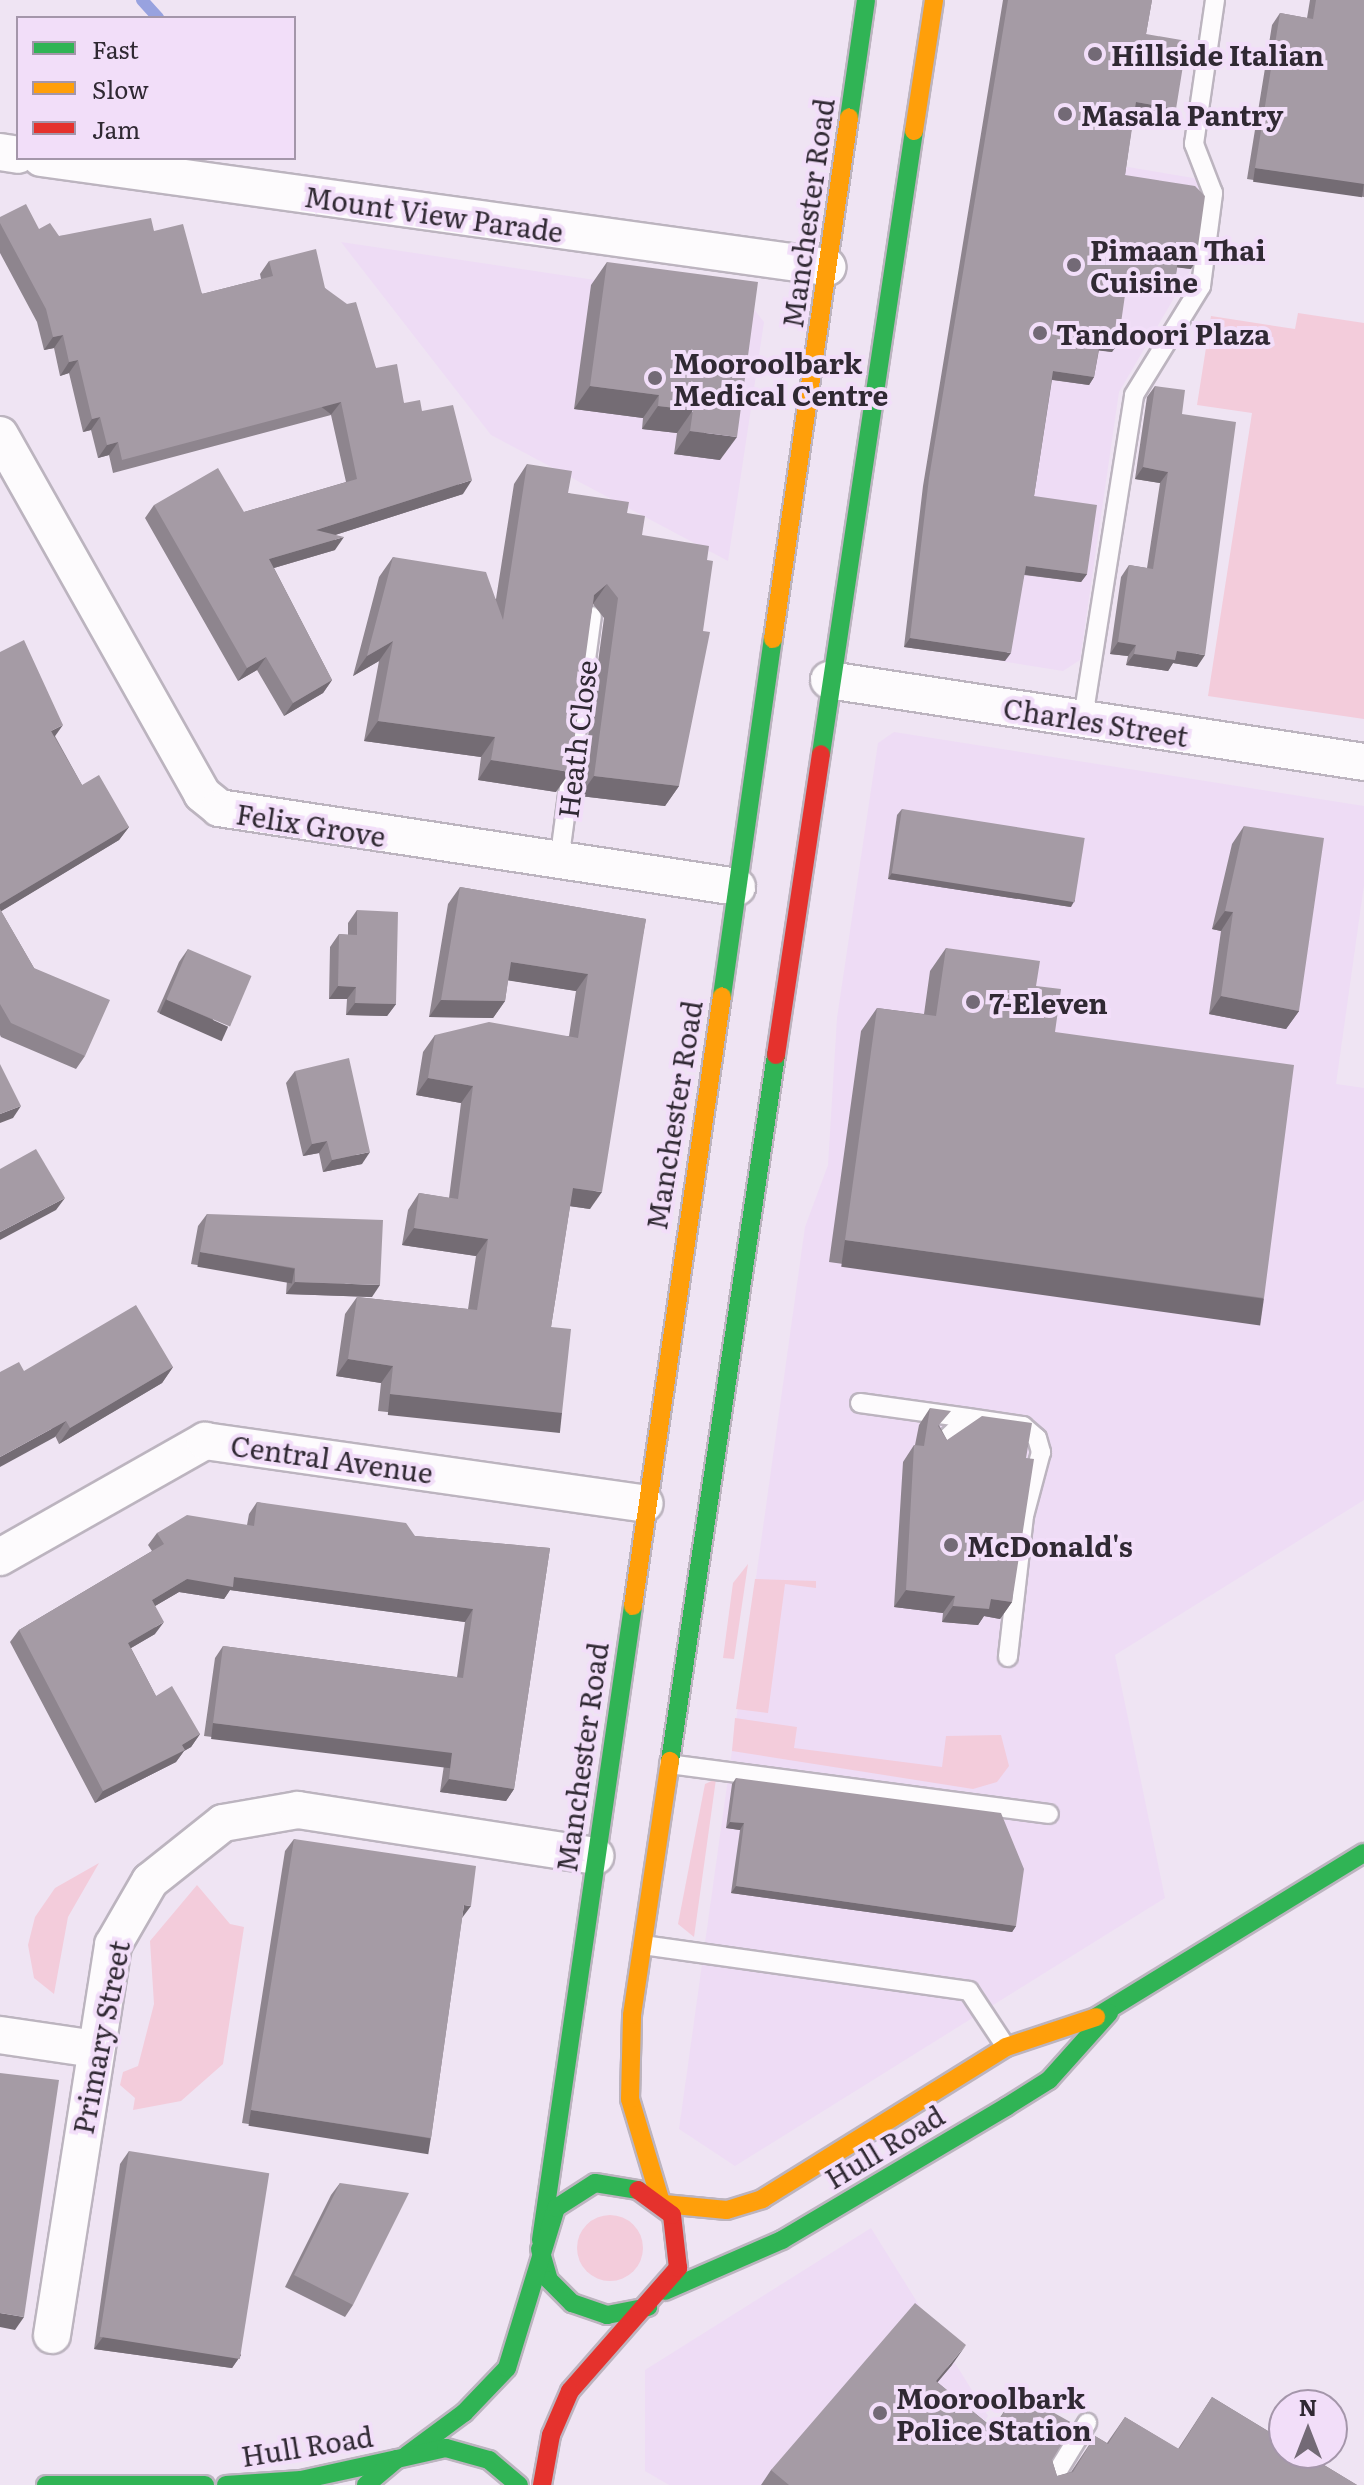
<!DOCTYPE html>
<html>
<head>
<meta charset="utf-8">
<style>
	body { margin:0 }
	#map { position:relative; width:1364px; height:2485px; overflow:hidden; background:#efe4f3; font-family:Literata,serif }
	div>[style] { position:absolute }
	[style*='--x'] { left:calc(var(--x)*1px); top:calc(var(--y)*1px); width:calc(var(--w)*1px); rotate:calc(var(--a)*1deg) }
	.built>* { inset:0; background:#eedcf5 }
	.green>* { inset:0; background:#f3ccdb }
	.round { border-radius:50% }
	.stream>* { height:12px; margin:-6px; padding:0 6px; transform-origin:6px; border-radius:6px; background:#98a2df }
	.roads { filter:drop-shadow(2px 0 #bcb4bf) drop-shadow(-2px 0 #bcb4bf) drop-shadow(0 2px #bcb4bf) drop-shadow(0 -2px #bcb4bf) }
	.lane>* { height:18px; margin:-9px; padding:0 9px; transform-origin:9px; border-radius:9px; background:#fdfbfd }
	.street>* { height:36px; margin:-18px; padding:0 18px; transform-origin:18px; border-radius:18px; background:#fdfbfd }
	.fast>* { height:18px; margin:-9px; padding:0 9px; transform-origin:9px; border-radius:9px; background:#30b455 }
	.slow>* { height:18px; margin:-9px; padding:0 9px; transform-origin:9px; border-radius:9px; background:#ff9f0a }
	.jam>* { height:18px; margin:-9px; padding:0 9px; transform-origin:9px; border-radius:9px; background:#e5322d }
	.wall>* { inset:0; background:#8e858e }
	.shaded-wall>* { inset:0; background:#746c74; transform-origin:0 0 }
	.building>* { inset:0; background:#a59ba5; transform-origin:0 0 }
	.dots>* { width:22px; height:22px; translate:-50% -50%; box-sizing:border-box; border:4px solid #f2def9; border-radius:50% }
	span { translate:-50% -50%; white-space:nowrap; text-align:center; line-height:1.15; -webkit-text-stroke:8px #f2def9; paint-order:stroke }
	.poi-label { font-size:28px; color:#302933; font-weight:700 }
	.left { translate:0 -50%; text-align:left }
	.street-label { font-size:28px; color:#302933 }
	.legend { position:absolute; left:16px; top:16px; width:280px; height:144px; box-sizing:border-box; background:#f2def9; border:2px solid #a496aa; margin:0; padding:10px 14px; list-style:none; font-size:24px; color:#302933 }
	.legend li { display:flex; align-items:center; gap:16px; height:40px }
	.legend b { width:40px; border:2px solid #a496aa }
	.north { position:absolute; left:1268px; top:2389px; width:80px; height:80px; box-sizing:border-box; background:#f2def9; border:2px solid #a496aa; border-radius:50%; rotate:0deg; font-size:22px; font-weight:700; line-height:32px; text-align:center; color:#302933 }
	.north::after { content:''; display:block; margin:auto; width:28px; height:36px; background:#736a76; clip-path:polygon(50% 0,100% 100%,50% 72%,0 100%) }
</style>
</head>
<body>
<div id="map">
	<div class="built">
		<i style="clip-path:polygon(1141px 42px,1181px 49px,1170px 117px,1131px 111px,1122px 166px,1205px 180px,1191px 269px,1119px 392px,1080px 660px,1063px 671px,937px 651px)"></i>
		<i style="clip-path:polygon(341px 242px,749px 303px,764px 322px,728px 561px,491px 435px)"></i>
		<i style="clip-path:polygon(894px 732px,1364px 806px,1364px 885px,1336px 1084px,1364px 1088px,1364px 1500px,1115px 1655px,1165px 1898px,735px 2166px,679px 2129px,805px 1227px,828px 1165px,837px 1018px,878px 743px)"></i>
		<i style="clip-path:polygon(871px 2228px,988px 2416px,947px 2485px,669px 2485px,645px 2471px,645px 2370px)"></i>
	</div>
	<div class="green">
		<i style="clip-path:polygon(1298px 313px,1364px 323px,1364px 719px,1208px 696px,1252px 413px,1197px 405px,1211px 316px,1295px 329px)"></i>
		<i style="clip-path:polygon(748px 1564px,734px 1659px,723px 1658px,733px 1583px)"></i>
		<i style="clip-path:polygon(755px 1579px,816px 1581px,816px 1588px,785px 1584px,768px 1713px,736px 1709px)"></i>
		<i style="clip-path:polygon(735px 1718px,797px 1727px,794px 1748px,942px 1767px,946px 1736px,1001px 1735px,1009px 1766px,997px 1782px,973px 1789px,732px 1751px)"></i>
		<i style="clip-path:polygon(716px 1779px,694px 1937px,678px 1924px,705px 1784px)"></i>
		<i style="clip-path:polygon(99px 1863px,68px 1917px,54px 1994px,34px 1978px,28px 1945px,35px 1917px,55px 1888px)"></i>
		<i style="clip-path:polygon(197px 1885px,230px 1924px,244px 1927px,223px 2064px,181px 2101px,133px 2110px,135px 2098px,120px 2085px,123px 2072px,138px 2066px,154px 2004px,150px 1941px)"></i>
		<i class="round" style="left:577px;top:2215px;width:66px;height:66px"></i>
	</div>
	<div class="stream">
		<i style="--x:142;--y:0;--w:24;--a:48"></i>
	</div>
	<div class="roads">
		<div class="lane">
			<i style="--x:1083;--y:718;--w:327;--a:-81"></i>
			<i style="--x:1134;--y:395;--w:128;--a:-58.4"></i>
			<i style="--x:1201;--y:286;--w:94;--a:-82.6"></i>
			<i style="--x:1213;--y:193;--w:53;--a:-111.2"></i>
			<i style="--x:1194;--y:144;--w:146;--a:-81.7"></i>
			<i style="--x:559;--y:862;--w:248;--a:-82.4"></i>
			<i style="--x:860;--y:1403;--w:109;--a:7.9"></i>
			<i style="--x:941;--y:1444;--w:37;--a:-44"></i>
			<i style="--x:968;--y:1418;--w:56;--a:8.3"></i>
			<i style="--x:1023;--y:1426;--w:18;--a:41"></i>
			<i style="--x:1037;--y:1438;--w:15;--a:74"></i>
			<i style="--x:1041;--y:1452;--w:66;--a:104.9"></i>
			<i style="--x:1024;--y:1516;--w:142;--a:96.5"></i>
			<i style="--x:669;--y:1764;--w:383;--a:7.5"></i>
			<i style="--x:643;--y:1945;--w:329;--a:8"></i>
			<i style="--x:969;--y:1991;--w:67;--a:56.5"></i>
			<i style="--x:1049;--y:2485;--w:73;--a:-58.5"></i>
		</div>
		<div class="street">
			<i style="--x:0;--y:152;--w:18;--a:9"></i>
			<i style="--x:41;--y:158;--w:794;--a:7.9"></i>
			<i style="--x:0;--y:435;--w:412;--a:60.6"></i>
			<i style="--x:202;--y:794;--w:22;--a:39"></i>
			<i style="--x:219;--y:808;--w:524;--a:8.67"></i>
			<i style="--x:829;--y:680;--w:541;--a:8.71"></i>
			<i style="--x:0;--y:1557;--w:236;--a:-29.5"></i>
			<i style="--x:205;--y:1441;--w:444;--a:8.1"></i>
			<i style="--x:0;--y:2035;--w:96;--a:8.4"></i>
			<i style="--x:52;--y:2335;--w:395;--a:-81.1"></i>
			<i style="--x:113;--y:1945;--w:74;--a:-60"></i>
			<i style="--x:150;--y:1881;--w:93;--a:-38.5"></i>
			<i style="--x:223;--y:1823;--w:76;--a:-9.8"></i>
			<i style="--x:298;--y:1810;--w:301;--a:8.8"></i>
		</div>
		<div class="fast">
			<i style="--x:849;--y:118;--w:119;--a:-81.8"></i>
			<i style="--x:821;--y:754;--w:630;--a:-81.51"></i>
			<i style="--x:722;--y:996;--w:361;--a:-81.9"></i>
			<i style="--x:670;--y:1761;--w:714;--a:-81.46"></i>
			<i style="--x:1096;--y:2017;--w:314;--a:-31.5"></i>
			<i style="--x:541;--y:2240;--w:641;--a:-81.74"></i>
			<i style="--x:540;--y:2249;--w:32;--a:74"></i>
			<i style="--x:549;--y:2280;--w:33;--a:45"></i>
			<i style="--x:572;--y:2303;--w:37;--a:19"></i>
			<i style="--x:607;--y:2315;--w:42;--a:-11"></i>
			<i style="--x:665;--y:2291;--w:128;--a:-23.6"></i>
			<i style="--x:782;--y:2240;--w:261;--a:-30.7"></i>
			<i style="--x:1006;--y:2107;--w:51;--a:-32.1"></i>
			<i style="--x:1049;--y:2080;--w:90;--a:-48.2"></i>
			<i style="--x:407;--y:2455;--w:71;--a:-36.4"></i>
			<i style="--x:464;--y:2413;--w:62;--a:-46.3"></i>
			<i style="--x:507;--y:2368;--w:167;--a:-73"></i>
			<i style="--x:556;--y:2208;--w:46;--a:-32.7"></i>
			<i style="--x:595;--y:2183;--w:44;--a:9.2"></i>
			<i style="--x:46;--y:2485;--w:159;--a:0"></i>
			<i style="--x:226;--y:2485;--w:75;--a:-3.8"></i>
			<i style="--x:301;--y:2480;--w:98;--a:-12.3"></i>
			<i style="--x:366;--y:2485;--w:40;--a:-40"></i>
			<i style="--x:397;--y:2459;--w:50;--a:-12.7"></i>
			<i style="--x:446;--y:2448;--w:45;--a:15.6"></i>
			<i style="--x:489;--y:2460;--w:39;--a:40"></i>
		</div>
		<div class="slow">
			<i style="--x:914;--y:131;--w:133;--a:-81.3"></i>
			<i style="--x:773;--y:639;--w:527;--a:-81.7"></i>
			<i style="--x:633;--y:1606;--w:616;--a:-81.7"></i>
			<i style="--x:660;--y:2199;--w:104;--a:-106.7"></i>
			<i style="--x:630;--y:2099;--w:84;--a:-88.6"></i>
			<i style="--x:632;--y:2015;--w:257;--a:-81.5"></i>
			<i style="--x:664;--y:2204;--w:63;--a:5.4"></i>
			<i style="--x:727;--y:2210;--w:37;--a:-17"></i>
			<i style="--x:762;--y:2199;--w:287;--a:-31.9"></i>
			<i style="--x:1006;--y:2047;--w:95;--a:-18.4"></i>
		</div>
		<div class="jam">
			<i style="--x:776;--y:1055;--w:304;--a:-81.5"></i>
			<i style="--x:542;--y:2485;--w:51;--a:-79.8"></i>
			<i style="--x:551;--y:2435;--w:48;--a:-66.6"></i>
			<i style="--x:570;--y:2391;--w:164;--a:-48.7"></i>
			<i style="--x:678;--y:2268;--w:53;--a:-96.5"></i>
			<i style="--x:672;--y:2215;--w:42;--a:-143.7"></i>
		</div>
	</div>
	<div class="wall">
		<i style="clip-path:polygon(1003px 0,1152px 0,1146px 34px,1170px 117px,1134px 111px,1125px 175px,1191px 269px,1177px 267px,1175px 282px,1169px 290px,1126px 283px,1112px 352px,1099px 350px,1094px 377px,1089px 385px,1052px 380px,1034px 496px,1087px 574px,1081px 582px,1024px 575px,1005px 661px,904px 647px,923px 486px)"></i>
		<i style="clip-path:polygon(1310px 0,1364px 0,1364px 197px,1247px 179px,1272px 25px,1280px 13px,1307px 18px)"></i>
		<i style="clip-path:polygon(0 217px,59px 236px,154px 231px,202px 294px,261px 279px,260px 274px,269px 261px,325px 288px,376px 368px,404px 403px,422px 411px,463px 494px,335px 535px,335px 550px,274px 568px,332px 680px,323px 693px,284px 716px,257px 670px,238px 681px,145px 518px,154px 505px,244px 512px,346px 482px,331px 415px,113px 473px,109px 455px,98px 458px,91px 430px,83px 432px,69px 373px,60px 376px,54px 348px,44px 350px,37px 322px,0 253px)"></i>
		<i style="clip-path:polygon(607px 262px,720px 460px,674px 454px,677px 433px,642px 429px,643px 418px,574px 409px,591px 285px)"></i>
		<i style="clip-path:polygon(1155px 386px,1182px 414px,1197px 667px,1173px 663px,1168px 671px,1126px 665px,1128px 656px,1110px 654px,1121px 577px,1129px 565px,1147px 568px,1160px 483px,1135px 479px,1147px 397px)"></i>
		<i style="clip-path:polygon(527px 464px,568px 493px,627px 513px,642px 535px,679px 786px,665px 806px,580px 796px,604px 618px,593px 604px,556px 792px,478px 780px,481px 757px,364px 741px,379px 661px,353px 676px,379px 577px,393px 557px,496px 599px,514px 484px)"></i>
		<i style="clip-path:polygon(0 652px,55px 736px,82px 785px,129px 827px,119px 840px,1px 911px,85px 1056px,76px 1069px,1px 1037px,0 1035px)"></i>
		<i style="clip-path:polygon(902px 809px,1071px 907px,888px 879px,897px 815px)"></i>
		<i style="clip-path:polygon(1244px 826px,1299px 1011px,1286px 1029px,1209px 1014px,1221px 931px,1212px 929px,1232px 844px)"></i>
		<i style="clip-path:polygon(460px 887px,646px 919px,590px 1209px,570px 1206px,551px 1327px,562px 1413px,550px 1430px,378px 1411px,381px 1383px,336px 1376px,345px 1314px,357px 1297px,468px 1309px,476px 1256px,402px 1245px,408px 1210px,419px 1193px,449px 1198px,461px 1103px,416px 1095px,423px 1052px,435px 1035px,569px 1036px,576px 991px,508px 980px,505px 1001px,493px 1018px,429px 1017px,448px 904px)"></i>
		<i style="clip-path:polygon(357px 910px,396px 1004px,387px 1016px,346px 1015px,347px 999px,329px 999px,330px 947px,339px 934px,348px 935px,348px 923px)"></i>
		<i style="clip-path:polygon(946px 948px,1036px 986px,1055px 1032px,1264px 1298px,1248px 1321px,829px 1262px,861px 1031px,877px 1008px,924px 1014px,930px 971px)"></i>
		<i style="clip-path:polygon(188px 949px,220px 1039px,157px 1012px,179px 962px)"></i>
		<i style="clip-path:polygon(295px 1071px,362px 1164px,323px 1172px,319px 1153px,303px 1156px,286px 1083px)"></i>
		<i style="clip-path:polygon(207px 1214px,372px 1297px,286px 1294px,287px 1280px,191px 1264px,198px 1226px)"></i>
		<i style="clip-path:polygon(173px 1367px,162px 1383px,59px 1444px,24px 1371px)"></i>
		<i style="clip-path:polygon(930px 1408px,947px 1440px,1026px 1458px,1012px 1602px,1000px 1619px,984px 1616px,978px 1625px,942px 1622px,943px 1613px,894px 1607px,903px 1462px,914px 1445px,915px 1445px,919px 1425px)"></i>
		<i style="clip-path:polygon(257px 1502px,415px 1536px,550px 1548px,514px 1789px,506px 1801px,440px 1792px,444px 1765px,204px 1736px,215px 1658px,223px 1646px,457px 1677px,465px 1622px,230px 1590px,224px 1599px,179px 1592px,155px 1606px,155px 1634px,131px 1648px,156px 1696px,200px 1734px,191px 1747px,184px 1751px,176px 1762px,95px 1803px,10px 1642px,19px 1630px,152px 1551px,148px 1545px,157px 1533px,247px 1525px,249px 1514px)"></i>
		<i style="clip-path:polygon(736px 1778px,1016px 1926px,1012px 1932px,731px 1893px,740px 1830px,726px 1828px,732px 1784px)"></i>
		<i style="clip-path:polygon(294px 1839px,462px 1918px,431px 2138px,423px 2151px,242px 2123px,285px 1851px)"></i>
		<i style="clip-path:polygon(129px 2151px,241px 2355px,232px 2368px,94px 2349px,120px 2164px)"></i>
		<i style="clip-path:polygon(340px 2183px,353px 2305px,345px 2317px,285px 2287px,331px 2195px)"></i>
		<i style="clip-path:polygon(952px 2365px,937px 2382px,993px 2428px,1005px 2410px,1052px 2460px,1057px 2476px,1071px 2472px,1095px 2436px,1107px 2443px,1125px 2417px,1178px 2449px,1212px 2397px,1357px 2485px,761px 2485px,771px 2470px)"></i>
	</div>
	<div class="shaded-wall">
		<i style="clip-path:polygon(1136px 102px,1176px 109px,1170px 117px,1130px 110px)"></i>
		<i style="left:1255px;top:168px;width:110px;height:14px;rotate:8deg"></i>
		<i style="clip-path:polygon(1178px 258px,1196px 261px,1191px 269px,1173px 267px)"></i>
		<i style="clip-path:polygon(1128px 274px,1175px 282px,1169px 290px,1122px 282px)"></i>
		<i style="clip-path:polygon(63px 335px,54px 348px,44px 350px,53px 337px)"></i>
		<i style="clip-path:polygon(1100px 342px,1118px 344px,1112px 352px,1094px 350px)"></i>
		<i style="clip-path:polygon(78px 360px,69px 373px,60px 376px,69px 362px)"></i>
		<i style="clip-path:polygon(1053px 371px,1094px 377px,1089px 385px,1047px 379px)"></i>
		<i style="clip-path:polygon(590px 386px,659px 395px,643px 418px,574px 409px)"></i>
		<i style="left:341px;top:402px;width:16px;height:227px;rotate:128deg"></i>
		<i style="clip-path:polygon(658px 406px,693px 410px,677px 433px,642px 429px)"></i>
		<i style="clip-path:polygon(100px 417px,91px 430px,83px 432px,92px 419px)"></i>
		<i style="clip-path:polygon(690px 431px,737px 437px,720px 460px,674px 454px)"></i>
		<i style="clip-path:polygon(118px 442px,109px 455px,98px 458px,107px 445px)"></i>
		<i style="clip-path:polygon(1143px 467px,1168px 472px,1160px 483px,1135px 479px)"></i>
		<i style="clip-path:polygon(472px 480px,463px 494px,307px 544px,316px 530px)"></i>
		<i style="clip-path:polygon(344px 537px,335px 550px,260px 572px,269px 559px)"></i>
		<i style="clip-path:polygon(1026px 566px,1087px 574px,1081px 582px,1020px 574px)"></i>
		<i style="clip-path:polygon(607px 584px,593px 604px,594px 595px)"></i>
		<i style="clip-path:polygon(910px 638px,1011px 653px,1005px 661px,904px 647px)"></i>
		<i style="clip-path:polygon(393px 641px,379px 661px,353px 676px,367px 656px)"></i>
		<i style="clip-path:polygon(1118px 642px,1136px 645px,1128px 656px,1110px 654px)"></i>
		<i style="clip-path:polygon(1177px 651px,1205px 655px,1197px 667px,1173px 663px,1168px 671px,1126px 665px,1134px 654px)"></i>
		<i style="clip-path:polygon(266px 657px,257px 670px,238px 681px,247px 668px)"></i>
		<i style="clip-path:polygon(332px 680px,323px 693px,284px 716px,293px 703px)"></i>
		<i style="clip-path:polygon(378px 721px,495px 737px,481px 757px,364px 741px)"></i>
		<i style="clip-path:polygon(63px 725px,53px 739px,51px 731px)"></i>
		<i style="clip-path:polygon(491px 760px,570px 772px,556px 792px,478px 780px)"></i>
		<i style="clip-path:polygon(594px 776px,679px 786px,665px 806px,580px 796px)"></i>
		<i style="clip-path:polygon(129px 827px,119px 840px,0 912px,0 904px)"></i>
		<i style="clip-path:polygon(892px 873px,1075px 900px,1071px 907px,888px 879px)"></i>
		<i style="clip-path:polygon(1225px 911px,1233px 912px,1221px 931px,1212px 929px)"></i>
		<i style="clip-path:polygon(511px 962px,588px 974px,576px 991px,499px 979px)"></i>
		<i style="clip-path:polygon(338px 986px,356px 987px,347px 999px,329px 999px)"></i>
		<i style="clip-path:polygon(1221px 996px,1299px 1011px,1286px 1029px,1209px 1014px)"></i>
		<i style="left:166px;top:999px;width:68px;height:16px;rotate:24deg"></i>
		<i style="clip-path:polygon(441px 1000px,505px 1001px,493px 1018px,429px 1017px)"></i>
		<i style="clip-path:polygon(355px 1003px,396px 1004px,387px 1016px,346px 1015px)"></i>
		<i style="clip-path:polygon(428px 1078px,473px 1086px,461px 1103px,416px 1095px)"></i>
		<i style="clip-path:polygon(21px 1106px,13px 1118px,0 1123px,0 1114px)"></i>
		<i style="clip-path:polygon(327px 1141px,319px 1153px,303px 1156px,312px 1144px)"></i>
		<i style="clip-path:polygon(370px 1152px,362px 1164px,323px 1172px,332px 1160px)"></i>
		<i style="clip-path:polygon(573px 1188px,602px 1192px,590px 1209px,561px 1205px)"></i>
		<i style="clip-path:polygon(65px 1198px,56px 1210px,0 1240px,0 1232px)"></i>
		<i style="clip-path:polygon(414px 1228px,488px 1239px,476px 1256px,402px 1245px)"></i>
		<i style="left:845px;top:1240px;width:423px;height:27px;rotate:8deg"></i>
		<i style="left:200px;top:1252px;width:96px;height:15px;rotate:10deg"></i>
		<i style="clip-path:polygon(295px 1282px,380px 1285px,372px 1297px,286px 1294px)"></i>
		<i style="clip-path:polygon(348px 1359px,393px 1366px,381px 1383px,336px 1376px)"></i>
		<i style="clip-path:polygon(173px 1367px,162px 1383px,59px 1444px,70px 1428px)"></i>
		<i style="left:390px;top:1394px;width:173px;height:21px;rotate:6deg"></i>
		<i style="clip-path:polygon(66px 1421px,55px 1437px,0 1467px,0 1457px)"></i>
		<i style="clip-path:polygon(234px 1577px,473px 1609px,465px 1622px,230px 1590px,224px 1599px,179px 1592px,143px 1613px,152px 1600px,187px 1579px)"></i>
		<i style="clip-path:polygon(906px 1590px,955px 1596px,943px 1613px,894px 1607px)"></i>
		<i style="clip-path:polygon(991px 1599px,1012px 1602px,1000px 1619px,984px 1616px,978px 1625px,942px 1622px,953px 1606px)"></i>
		<i style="clip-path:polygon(164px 1622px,155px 1634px,119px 1655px,128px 1643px)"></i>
		<i style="left:213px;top:1723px;width:241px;height:16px;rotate:7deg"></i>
		<i style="clip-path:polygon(200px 1734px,191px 1747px,184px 1751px,176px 1762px,95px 1803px,103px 1791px)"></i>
		<i style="clip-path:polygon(449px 1779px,514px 1789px,506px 1801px,440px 1792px)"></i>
		<i style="clip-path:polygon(730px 1822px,744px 1823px,740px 1830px,726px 1828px)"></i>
		<i style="clip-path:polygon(736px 1886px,1016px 1926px,1012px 1932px,731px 1893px)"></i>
		<i style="clip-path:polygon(464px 1905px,471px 1906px,462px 1918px)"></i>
		<i style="left:251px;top:2110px;width:182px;height:16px;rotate:9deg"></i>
		<i style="clip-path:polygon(0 2313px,24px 2317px,15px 2330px,0 2327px)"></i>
		<i style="clip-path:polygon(103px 2337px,241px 2355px,232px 2368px,94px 2349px)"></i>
		<i style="clip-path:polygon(966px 2345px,952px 2365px,922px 2401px,936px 2381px)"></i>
	</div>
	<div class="building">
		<i style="clip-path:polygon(1008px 0,1152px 0,1146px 34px,1187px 41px,1176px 109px,1136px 102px,1125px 175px,1195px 186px,1205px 196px,1196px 261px,1178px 258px,1175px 282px,1128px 274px,1118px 344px,1100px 342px,1094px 377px,1053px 371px,1034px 496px,1097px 505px,1087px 574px,1026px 566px,1011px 653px,910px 638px,929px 478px)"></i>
		<i style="clip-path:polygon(1316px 0,1364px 0,1364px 184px,1255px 168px,1280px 13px,1313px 19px)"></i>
		<i style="clip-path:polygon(26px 204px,39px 229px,50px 223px,59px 236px,151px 218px,154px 231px,183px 224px,202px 294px,273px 276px,269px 261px,316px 249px,325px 288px,347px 304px,356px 302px,376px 368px,397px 364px,404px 403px,420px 400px,422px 411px,453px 405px,472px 480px,316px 530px,344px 537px,269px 559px,332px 680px,293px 703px,266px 657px,247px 668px,154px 505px,218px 468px,244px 512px,357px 479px,341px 402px,122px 460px,118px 442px,107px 445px,100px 417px,92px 419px,78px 360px,69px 362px,63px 335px,53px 337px,46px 309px,0 223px,0 217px)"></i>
		<i style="clip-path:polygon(607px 262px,758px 282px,737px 437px,690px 431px,693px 410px,658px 406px,659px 395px,590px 386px)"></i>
		<i style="clip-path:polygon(1155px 386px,1185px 390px,1182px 414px,1236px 422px,1205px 655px,1177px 651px,1175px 660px,1134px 654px,1136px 645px,1118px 642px,1129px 565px,1153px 569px,1168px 472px,1143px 467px)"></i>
		<i style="clip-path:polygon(527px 464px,572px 471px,568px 493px,629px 502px,627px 513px,645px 516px,642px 535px,709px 546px,707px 560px,713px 561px,703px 631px,710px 632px,679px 786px,594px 776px,618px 598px,607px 584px,594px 595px,570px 772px,491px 760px,495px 737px,378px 721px,393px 641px,367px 656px,393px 557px,486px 572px,503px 620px)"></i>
		<i style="clip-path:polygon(24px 640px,63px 725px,51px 731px,82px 785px,99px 775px,129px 827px,0 904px,0 652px)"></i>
		<i style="left:902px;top:809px;width:185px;height:65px;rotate:9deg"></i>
		<i style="clip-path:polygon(1244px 826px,1324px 838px,1299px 1011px,1221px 996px,1233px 912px,1225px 911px)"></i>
		<i style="clip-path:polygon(460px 887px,646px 919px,602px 1192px,573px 1188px,551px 1327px,571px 1329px,562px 1413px,390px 1394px,393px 1366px,348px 1359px,357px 1297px,477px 1310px,488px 1239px,414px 1228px,419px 1193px,458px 1199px,473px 1086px,428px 1078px,435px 1035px,489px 1022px,578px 1038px,588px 974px,511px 962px,505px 1001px,441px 1000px)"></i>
		<i style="clip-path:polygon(0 909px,34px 968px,110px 1000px,85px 1056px,11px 1023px,0 1004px)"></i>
		<i style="clip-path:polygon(357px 910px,398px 912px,396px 1004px,355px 1003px,356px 987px,338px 986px,339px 934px,357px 935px)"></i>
		<i style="clip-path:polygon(946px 948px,1040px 961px,1036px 986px,1061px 989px,1055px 1032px,1294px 1065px,1264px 1298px,845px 1240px,877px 1008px,936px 1016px)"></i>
		<i style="left:188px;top:949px;width:69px;height:55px;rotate:23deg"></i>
		<i style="clip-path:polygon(349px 1058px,370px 1152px,332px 1160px,327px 1141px,312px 1144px,295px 1071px)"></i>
		<i style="clip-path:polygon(0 1064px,21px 1106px,0 1114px)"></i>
		<i style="clip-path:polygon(36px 1149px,65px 1198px,0 1232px,0 1169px)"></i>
		<i style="clip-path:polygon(207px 1214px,383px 1220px,380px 1285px,295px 1282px,295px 1268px,200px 1252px)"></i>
		<i style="clip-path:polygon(136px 1305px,173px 1367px,70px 1428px,66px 1421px,0 1457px,0 1372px,19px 1362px,24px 1371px)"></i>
		<i style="clip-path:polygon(930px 1408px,951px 1411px,938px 1426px,947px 1440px,982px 1416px,1032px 1423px,1026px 1458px,1034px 1459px,1012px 1602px,991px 1599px,989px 1609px,953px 1606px,955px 1596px,906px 1590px,914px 1445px,924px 1446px)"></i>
		<i style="clip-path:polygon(257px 1502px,406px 1523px,415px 1536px,550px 1548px,514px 1789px,449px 1779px,452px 1753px,213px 1723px,223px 1646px,463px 1678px,473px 1609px,234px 1577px,233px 1587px,187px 1579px,152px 1600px,164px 1622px,128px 1643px,156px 1696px,172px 1686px,200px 1734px,182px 1745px,185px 1750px,103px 1791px,19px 1630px,164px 1544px,157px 1533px,187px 1515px,254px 1526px)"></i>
		<i style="clip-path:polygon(736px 1778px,1001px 1813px,1024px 1869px,1016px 1926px,736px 1886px,744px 1823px,730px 1822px)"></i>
		<i style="clip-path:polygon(294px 1839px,476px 1866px,471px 1906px,464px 1905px,431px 2138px,251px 2110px)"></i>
		<i style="clip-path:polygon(0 2073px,59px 2080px,24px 2317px,0 2313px)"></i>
		<i style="left:129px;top:2151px;width:142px;height:188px;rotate:9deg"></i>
		<i style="clip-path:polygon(340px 2183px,409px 2193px,353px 2305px,294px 2275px)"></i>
		<i style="clip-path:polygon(915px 2303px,966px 2345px,936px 2381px,994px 2429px,1005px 2410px,1047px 2409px,1074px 2424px,1052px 2460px,1057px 2476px,1073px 2472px,1095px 2436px,1108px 2444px,1125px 2417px,1179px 2449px,1212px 2397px,1284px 2441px,1284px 2453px,1304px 2453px,1357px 2485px,789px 2485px,771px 2470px)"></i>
	</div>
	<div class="dots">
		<i style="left:1095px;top:54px;background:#736a76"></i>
		<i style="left:1065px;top:114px;background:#736a76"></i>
		<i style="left:1074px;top:265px;background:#736a76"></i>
		<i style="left:1040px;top:333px;background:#736a76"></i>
		<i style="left:655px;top:378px;background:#736a76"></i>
		<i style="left:973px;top:1002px;background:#736a76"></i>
		<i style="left:951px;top:1545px;background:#736a76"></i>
		<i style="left:880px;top:2413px;background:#736a76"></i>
	</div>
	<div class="poi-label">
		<span class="left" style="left:1111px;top:54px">Hillside Italian</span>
		<span class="left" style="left:1081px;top:114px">Masala Pantry</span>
		<span class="left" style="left:1090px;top:265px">Pimaan Thai<br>Cuisine</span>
		<span class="left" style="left:1056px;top:333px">Tandoori Plaza</span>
		<span class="left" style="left:673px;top:378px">Mooroolbark<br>Medical Centre</span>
		<span class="left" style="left:989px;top:1002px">7-Eleven</span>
		<span class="left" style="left:967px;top:1545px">McDonald's</span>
		<span class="left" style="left:896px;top:2413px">Mooroolbark<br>Police Station</span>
	</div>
	<div class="street-label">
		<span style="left:434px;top:213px;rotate:8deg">Mount View Parade</span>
		<span style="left:807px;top:213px;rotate:-82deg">Manchester Road</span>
		<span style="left:1096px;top:721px;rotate:9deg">Charles Street</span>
		<span style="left:576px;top:739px;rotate:-83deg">Heath Close</span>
		<span style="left:311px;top:824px;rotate:9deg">Felix Grove</span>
		<span style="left:673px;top:1115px;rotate:-81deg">Manchester Road</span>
		<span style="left:332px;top:1458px;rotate:8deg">Central Avenue</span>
		<span style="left:581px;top:1757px;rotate:-82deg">Manchester Road</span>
		<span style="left:100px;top:2037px;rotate:-79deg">Primary Street</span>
		<span style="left:884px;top:2146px;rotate:-31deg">Hull Road</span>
		<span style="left:307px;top:2445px;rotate:-9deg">Hull Road</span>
	</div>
	<ul class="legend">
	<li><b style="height:10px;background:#30b455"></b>Fast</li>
	<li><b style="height:10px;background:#ff9f0a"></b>Slow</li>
	<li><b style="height:10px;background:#e5322d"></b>Jam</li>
	</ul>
	<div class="north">N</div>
</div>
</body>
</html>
